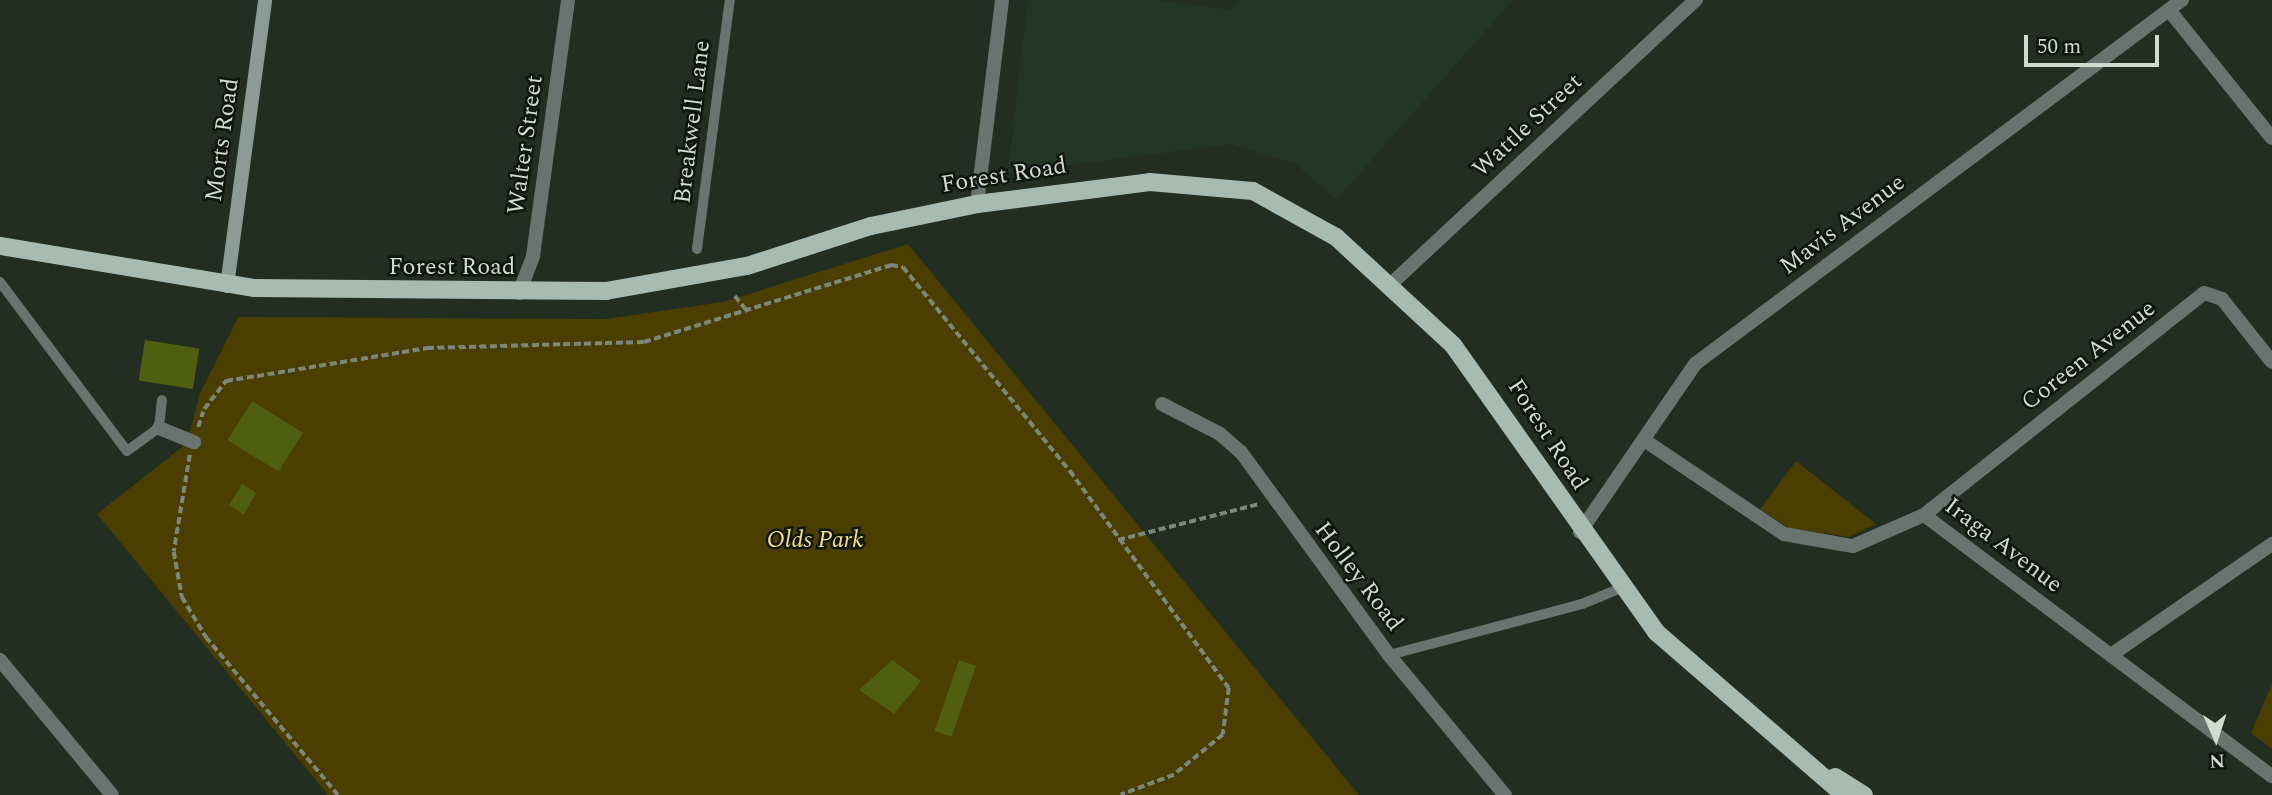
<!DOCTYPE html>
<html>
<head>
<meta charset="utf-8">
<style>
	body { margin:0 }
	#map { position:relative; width:2272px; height:795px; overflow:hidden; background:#222e22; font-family:Spectral,serif }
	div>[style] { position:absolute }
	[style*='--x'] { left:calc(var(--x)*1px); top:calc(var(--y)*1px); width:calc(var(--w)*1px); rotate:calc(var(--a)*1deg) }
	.built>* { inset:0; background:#243625 }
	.green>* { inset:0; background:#4a3e01 }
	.building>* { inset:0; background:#4f5f0f; transform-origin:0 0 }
	.path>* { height:3.5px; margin-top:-1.75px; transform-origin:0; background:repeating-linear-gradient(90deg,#7c867c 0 7px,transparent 0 10.5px) }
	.lane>* { height:10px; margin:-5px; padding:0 5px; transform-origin:5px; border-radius:5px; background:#69736f }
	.street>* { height:14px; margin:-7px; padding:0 7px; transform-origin:7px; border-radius:7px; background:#69736f }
	.secondary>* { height:14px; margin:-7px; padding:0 7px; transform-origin:7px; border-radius:7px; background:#8c9b95 }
	.primary>* { height:18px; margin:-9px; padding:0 9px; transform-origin:9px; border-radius:9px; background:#a7bbb3 }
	span { translate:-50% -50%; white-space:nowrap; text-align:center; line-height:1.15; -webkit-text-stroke:5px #0f150f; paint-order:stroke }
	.street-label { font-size:24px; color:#d1d9d1 }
	.park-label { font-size:24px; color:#f9e27b; font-style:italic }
	.north { position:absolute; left:2181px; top:704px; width:70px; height:70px; -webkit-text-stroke:5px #0f150f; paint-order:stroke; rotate:177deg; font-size:19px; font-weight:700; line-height:28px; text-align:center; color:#d1d9d1 }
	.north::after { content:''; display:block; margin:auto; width:24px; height:32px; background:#d1d9d1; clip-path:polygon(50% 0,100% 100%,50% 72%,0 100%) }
	.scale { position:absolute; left:2024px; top:35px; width:135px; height:32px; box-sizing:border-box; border:4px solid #d1d9d1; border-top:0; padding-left:9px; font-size:21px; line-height:24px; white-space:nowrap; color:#d1d9d1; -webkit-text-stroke:5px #0f150f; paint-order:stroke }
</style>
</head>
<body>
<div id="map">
	<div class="built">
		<i style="clip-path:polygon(1028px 0,1157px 0,1232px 10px,1237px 0,1513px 0,1336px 200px,1296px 164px,1232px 144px,1008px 173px)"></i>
	</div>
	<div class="green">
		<i style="clip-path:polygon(908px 244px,1359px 795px,328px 795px,97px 514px,187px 443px,200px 393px,238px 317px,606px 319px,723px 302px)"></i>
		<i style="clip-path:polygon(1796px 461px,1876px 524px,1849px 537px,1789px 528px,1760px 509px)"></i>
		<i style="clip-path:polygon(2272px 684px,2272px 749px,2251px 733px)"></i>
	</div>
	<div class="building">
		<i style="left:145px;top:340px;width:55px;height:41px;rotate:9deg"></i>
		<i style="left:252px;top:401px;width:60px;height:46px;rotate:32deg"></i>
		<i style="left:242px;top:484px;width:17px;height:25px;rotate:31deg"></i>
		<i style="clip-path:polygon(892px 660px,921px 681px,894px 714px,859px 690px)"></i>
		<i style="left:959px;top:660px;width:18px;height:75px;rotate:19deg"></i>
	</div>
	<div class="path">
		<i style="--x:735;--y:296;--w:21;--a:51"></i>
		<i style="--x:204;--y:409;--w:36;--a:-52"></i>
		<i style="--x:226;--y:381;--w:204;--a:-9.3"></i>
		<i style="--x:427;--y:348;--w:217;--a:-1.6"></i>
		<i style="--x:644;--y:342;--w:259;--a:-17.3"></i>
		<i style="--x:891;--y:265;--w:12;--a:9"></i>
		<i style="--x:903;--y:267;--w:264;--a:50.7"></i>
		<i style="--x:1070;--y:471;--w:269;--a:53.8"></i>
		<i style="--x:1229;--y:688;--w:47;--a:97.3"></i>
		<i style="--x:1223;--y:735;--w:63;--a:140.8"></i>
		<i style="--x:1174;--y:775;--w:57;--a:159.3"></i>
		<i style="--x:198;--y:427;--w:16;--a:-72"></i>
		<i style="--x:190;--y:455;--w:98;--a:99.4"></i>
		<i style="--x:174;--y:552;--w:46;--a:79.9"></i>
		<i style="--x:182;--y:597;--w:47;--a:59"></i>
		<i style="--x:206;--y:637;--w:206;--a:50.1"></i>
		<i style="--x:1118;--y:540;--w:146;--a:-14.3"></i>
	</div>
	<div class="lane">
		<i style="--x:697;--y:249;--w:251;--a:-82.5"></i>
		<i style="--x:0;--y:282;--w:211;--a:53.1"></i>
		<i style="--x:127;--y:451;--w:39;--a:-36"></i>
		<i style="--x:159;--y:428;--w:28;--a:-84"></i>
		<i style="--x:1389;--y:655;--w:200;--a:-14.8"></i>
		<i style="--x:1582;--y:604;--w:42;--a:-22.3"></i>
	</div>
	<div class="street">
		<i style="--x:2169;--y:10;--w:164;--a:51.2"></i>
		<i style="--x:977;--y:204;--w:206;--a:-83"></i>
		<i style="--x:1391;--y:284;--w:417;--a:-43"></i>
		<i style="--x:519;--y:293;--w:40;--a:-69"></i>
		<i style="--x:533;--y:256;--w:258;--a:-82.2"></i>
		<i style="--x:1162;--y:404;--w:65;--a:27.3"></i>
		<i style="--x:1220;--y:434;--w:28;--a:41"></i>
		<i style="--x:1241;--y:452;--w:251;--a:53.9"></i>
		<i style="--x:1389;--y:655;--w:182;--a:50.4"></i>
		<i style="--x:159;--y:428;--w:38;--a:22"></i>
		<i style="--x:1647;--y:442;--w:165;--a:33.9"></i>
		<i style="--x:1784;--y:534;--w:70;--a:9.9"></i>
		<i style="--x:1853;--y:546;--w:77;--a:-23.6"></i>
		<i style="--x:1924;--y:515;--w:435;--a:36.9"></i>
		<i style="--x:1924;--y:515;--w:357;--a:-38.4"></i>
		<i style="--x:2204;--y:293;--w:19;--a:18"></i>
		<i style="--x:2222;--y:299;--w:80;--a:51.6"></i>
		<i style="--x:1580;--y:532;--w:204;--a:-55.6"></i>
		<i style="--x:1695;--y:364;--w:608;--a:-36.78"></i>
		<i style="--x:2111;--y:655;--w:196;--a:-34.6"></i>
		<i style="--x:0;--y:660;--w:175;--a:50.3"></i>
	</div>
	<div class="secondary">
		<i style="--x:227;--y:286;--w:289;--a:-82.4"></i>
	</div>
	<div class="primary">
		<i style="--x:0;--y:246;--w:257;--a:9.4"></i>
		<i style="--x:254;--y:288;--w:352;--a:0.5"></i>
		<i style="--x:606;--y:291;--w:143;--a:-10.1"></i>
		<i style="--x:747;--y:266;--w:130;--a:-17.9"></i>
		<i style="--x:871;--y:226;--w:108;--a:-11.7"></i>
		<i style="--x:977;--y:204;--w:174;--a:-7.2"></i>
		<i style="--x:1150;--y:182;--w:103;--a:5"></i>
		<i style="--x:1253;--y:191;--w:95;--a:29"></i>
		<i style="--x:1336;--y:237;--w:159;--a:42.7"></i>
		<i style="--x:1453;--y:345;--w:352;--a:54.7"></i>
		<i style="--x:1656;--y:632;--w:249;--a:40.9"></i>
		<i style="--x:1835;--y:777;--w:34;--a:32"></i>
	</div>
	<div class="street-label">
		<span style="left:693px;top:122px;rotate:-83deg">Breakwell Lane</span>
		<span style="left:1528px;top:126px;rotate:-43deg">Wattle Street</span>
		<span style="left:223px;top:140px;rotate:-82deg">Morts Road</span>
		<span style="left:526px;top:145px;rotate:-82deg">Walter Street</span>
		<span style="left:1004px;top:176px;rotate:-9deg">Forest Road</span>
		<span style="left:1843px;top:225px;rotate:-37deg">Mavis Avenue</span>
		<span style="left:452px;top:268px">Forest Road</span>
		<span style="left:2089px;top:356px;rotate:-38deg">Coreen Avenue</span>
		<span style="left:1547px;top:435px;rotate:57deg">Forest Road</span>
		<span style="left:2003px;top:546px;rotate:37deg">Iraga Avenue</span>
		<span style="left:1358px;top:577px;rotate:53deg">Holley Road</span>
	</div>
	<div class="park-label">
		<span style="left:815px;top:541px">Olds Park</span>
	</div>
	<div class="north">N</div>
	<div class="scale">50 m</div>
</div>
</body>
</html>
